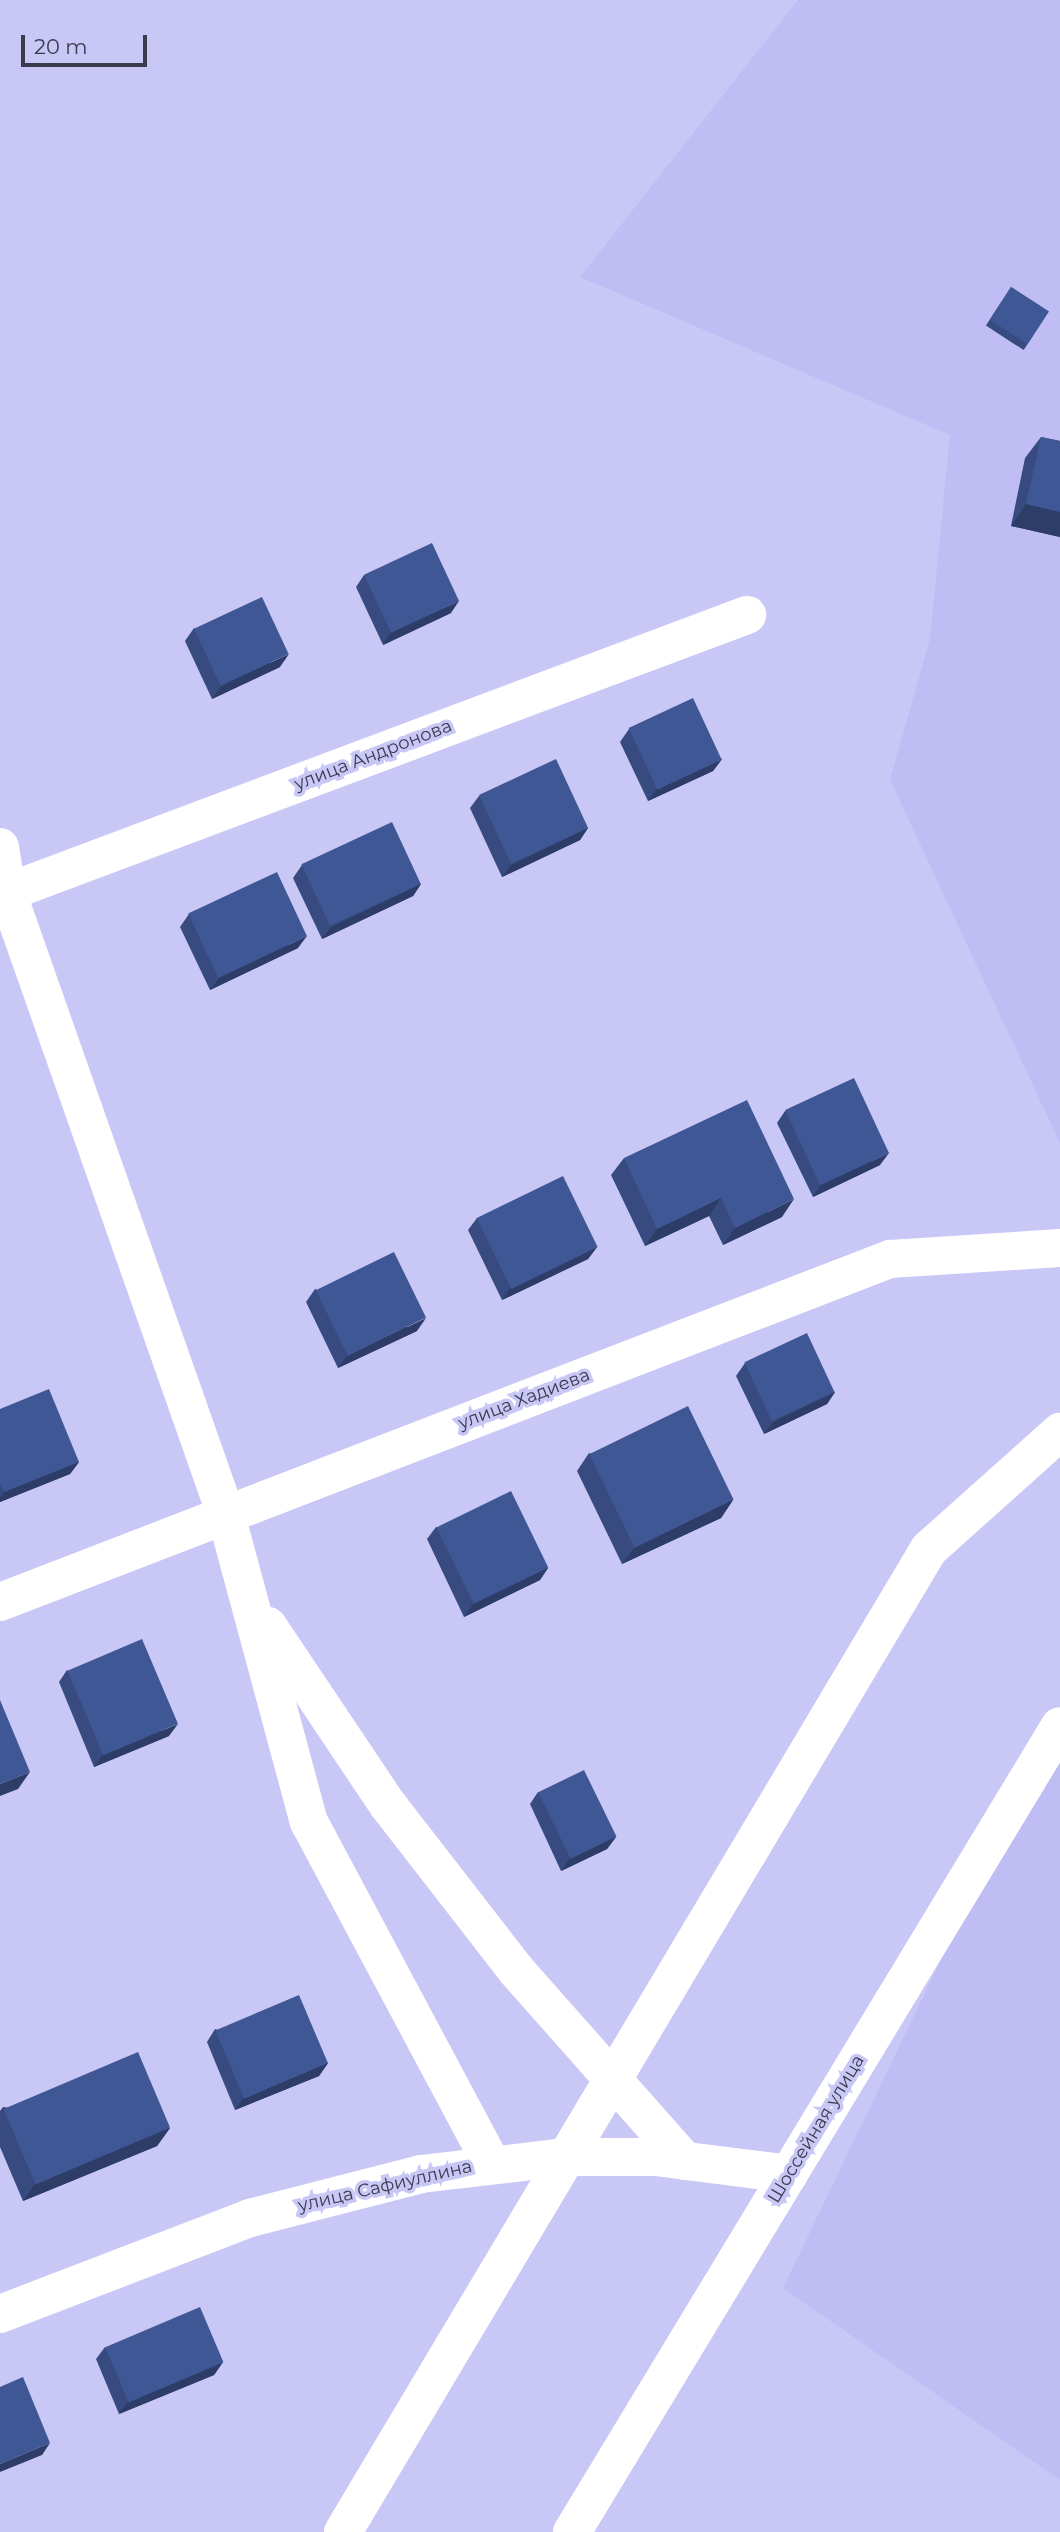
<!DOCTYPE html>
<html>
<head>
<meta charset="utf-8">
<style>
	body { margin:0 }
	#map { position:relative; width:1060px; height:2532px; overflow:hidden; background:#c8c7f6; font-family:Montserrat,sans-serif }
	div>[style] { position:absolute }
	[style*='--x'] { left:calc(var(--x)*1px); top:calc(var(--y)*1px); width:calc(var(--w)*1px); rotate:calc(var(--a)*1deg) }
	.built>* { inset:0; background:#bfbdf3 }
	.minor>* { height:38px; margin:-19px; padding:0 19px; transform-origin:19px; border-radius:19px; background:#fff }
	.wall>* { inset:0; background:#374b80; transform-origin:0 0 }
	.shaded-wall>* { inset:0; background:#2d3d68 }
	.building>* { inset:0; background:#405795; transform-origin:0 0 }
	span { translate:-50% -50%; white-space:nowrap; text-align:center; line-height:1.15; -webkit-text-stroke:7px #c8c7f6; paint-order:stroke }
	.street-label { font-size:18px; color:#3b3b4e }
	.scale { position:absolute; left:21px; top:35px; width:126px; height:32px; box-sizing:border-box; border:4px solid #3b3b4e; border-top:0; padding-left:9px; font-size:21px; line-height:24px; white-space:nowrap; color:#3b3b4e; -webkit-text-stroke:5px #c8c7f6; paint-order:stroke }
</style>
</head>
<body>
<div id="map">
	<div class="built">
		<i style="clip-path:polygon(798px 0,1060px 0,1060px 1143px,890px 780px,930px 639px,950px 435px,580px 277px)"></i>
		<i style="clip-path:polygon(1060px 1713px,1060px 2480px,783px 2288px)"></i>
	</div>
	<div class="minor">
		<i style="--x:0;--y:847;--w:46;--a:81.2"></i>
		<i style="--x:7;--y:892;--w:660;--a:70.63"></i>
		<i style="--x:226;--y:1515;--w:318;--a:74.9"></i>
		<i style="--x:309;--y:1822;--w:387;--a:61.9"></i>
		<i style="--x:0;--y:895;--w:798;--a:-20.55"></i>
		<i style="--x:0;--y:1602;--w:954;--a:-21.08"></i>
		<i style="--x:890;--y:1259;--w:170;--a:-3.7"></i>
		<i style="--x:268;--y:1626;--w:216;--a:56.2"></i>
		<i style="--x:388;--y:1805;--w:209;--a:52.2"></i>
		<i style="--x:516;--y:1970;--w:255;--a:48.5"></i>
		<i style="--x:0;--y:2314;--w:268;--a:-21"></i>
		<i style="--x:250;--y:2218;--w:177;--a:-14.4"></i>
		<i style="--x:421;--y:2174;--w:146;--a:-6.7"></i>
		<i style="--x:566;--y:2157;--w:89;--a:0"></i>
		<i style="--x:655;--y:2157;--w:135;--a:7.2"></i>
		<i style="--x:343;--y:2532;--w:1144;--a:-59.2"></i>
		<i style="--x:929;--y:1549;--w:176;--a:-41.8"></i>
		<i style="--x:572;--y:2532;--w:942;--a:-58.81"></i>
	</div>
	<div class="wall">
		<i style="left:1011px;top:287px;width:45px;height:46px;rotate:33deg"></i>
		<i style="clip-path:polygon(1041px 437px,1060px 441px,1060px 537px,1011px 526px,1025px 458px)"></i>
		<i style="clip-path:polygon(364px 575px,451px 613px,383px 645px,356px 587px)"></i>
		<i style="clip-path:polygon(194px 628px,280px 667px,212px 699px,185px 641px)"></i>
		<i style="clip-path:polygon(629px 729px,722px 759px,713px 771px,648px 801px,620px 742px)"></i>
		<i style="clip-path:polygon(479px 796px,588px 828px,580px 840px,502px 877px,470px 808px)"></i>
		<i style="clip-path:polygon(302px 865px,421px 884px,413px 896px,322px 939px,293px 878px)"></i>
		<i style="clip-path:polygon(189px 914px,298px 948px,210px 990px,180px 927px)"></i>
		<i style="clip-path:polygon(785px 1111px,880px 1165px,813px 1197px,777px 1123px)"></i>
		<i style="clip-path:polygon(624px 1158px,782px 1217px,723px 1245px,709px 1216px,645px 1246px,611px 1175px)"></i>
		<i style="clip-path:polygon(477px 1218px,597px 1247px,588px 1259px,502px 1300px,468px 1230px)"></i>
		<i style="clip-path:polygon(315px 1289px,417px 1331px,338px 1368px,306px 1302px)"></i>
		<i style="clip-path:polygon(745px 1363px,835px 1392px,827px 1404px,764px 1434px,736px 1376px)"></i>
		<i style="clip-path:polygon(0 1409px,79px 1462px,70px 1474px,0 1502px)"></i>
		<i style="clip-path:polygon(589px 1453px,733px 1500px,721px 1518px,622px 1564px,577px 1471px)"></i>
		<i style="clip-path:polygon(436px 1527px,548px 1568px,540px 1580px,464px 1617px,427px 1539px)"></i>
		<i style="clip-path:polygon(67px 1670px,169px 1736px,94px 1767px,59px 1682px)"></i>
		<i style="clip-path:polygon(538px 1792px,616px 1837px,607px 1849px,561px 1871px,530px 1804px)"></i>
		<i style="clip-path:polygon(215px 2029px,328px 2063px,319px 2076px,235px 2110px,207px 2042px)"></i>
		<i style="clip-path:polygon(3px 2107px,170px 2128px,157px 2146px,23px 2201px,0 2147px,0 2111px)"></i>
		<i style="clip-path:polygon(105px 2347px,223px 2362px,214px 2375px,119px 2414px,96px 2359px)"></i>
	</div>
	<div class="shaded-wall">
		<i style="clip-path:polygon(1026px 504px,1060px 512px,1060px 537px,1011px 526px)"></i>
		<i style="clip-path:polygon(459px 601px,451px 613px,383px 645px,391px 632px)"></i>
		<i style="clip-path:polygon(289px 654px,280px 667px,212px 699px,221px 686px)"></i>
		<i style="clip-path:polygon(722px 759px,713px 771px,648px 801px,657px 789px)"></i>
		<i style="clip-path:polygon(588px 828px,580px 840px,502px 877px,511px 865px)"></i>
		<i style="clip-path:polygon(421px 884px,413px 896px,322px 939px,331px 927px)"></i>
		<i style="clip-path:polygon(307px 936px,298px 948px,210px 990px,219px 978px)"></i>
		<i style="clip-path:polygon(889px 1153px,880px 1165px,813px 1197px,821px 1185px)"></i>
		<i style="clip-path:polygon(721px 1198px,709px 1216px,645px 1246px,657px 1229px)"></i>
		<i style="clip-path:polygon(794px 1199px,782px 1217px,723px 1245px,735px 1228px)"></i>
		<i style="clip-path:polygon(597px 1247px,588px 1259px,502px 1300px,510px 1288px)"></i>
		<i style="clip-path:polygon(426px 1318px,417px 1331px,338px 1368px,347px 1356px)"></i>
		<i style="clip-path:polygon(835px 1392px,827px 1404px,764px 1434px,773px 1422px)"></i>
		<i style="clip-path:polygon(79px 1462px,70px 1474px,0 1502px,0 1498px,4px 1492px)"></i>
		<i style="clip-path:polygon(733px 1500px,721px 1518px,622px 1564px,635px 1547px)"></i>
		<i style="clip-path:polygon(548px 1568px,540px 1580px,464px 1617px,473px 1604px)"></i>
		<i style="clip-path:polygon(178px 1724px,169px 1736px,94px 1767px,102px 1755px)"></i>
		<i style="clip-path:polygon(30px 1772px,18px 1789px,0 1796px,0 1784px)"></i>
		<i style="clip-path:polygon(616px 1837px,607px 1849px,561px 1871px,570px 1858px)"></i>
		<i style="clip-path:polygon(328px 2063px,319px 2076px,235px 2110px,243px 2098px)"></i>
		<i style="clip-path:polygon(170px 2128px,157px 2146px,23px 2201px,35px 2184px)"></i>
		<i style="clip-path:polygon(223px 2362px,214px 2375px,119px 2414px,128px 2401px)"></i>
		<i style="clip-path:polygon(50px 2443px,42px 2455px,0 2472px,0 2464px)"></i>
	</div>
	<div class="building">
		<i style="left:1011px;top:287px;width:45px;height:39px;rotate:33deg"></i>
		<i style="clip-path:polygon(1041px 437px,1060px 441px,1060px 512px,1026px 504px)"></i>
		<i style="left:432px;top:543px;width:64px;height:75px;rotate:65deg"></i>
		<i style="left:262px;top:597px;width:63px;height:75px;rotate:65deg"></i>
		<i style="left:693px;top:698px;width:68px;height:71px;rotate:65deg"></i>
		<i style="left:556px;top:759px;width:76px;height:85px;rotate:65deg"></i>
		<i style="left:392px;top:822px;width:68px;height:100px;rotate:65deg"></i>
		<i style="left:277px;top:872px;width:71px;height:98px;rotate:65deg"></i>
		<i style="left:854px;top:1078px;width:83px;height:76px;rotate:65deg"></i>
		<i style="clip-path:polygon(747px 1100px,794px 1199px,735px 1228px,721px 1198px,657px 1229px,624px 1158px)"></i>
		<i style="left:563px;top:1176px;width:79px;height:96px;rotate:64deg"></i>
		<i style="left:394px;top:1252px;width:73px;height:87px;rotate:64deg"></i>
		<i style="left:807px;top:1333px;width:65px;height:69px;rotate:65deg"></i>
		<i style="clip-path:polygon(49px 1389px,79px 1462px,4px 1492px,0 1483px,0 1409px)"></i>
		<i style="left:688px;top:1406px;width:104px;height:110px;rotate:64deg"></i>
		<i style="left:511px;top:1491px;width:85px;height:83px;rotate:64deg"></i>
		<i style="left:142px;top:1639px;width:92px;height:81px;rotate:67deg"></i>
		<i style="clip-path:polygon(0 1700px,30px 1772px,0 1784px)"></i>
		<i style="left:584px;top:1770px;width:74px;height:51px;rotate:64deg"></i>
		<i style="left:299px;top:1995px;width:74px;height:91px;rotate:67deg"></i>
		<i style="left:138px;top:2052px;width:82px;height:146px;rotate:67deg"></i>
		<i style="left:200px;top:2307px;width:60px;height:103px;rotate:67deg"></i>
		<i style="clip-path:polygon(23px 2377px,50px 2443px,0 2464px,0 2387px)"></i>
	</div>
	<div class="street-label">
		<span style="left:373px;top:755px;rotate:-21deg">улица Андронова</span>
		<span style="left:524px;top:1399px;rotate:-21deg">улица Хадиева</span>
		<span style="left:816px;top:2129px;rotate:-59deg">Шоссейная улица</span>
		<span style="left:385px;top:2186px;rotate:-13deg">улица Сафиуллина</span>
	</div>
	<div class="scale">20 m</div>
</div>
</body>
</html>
